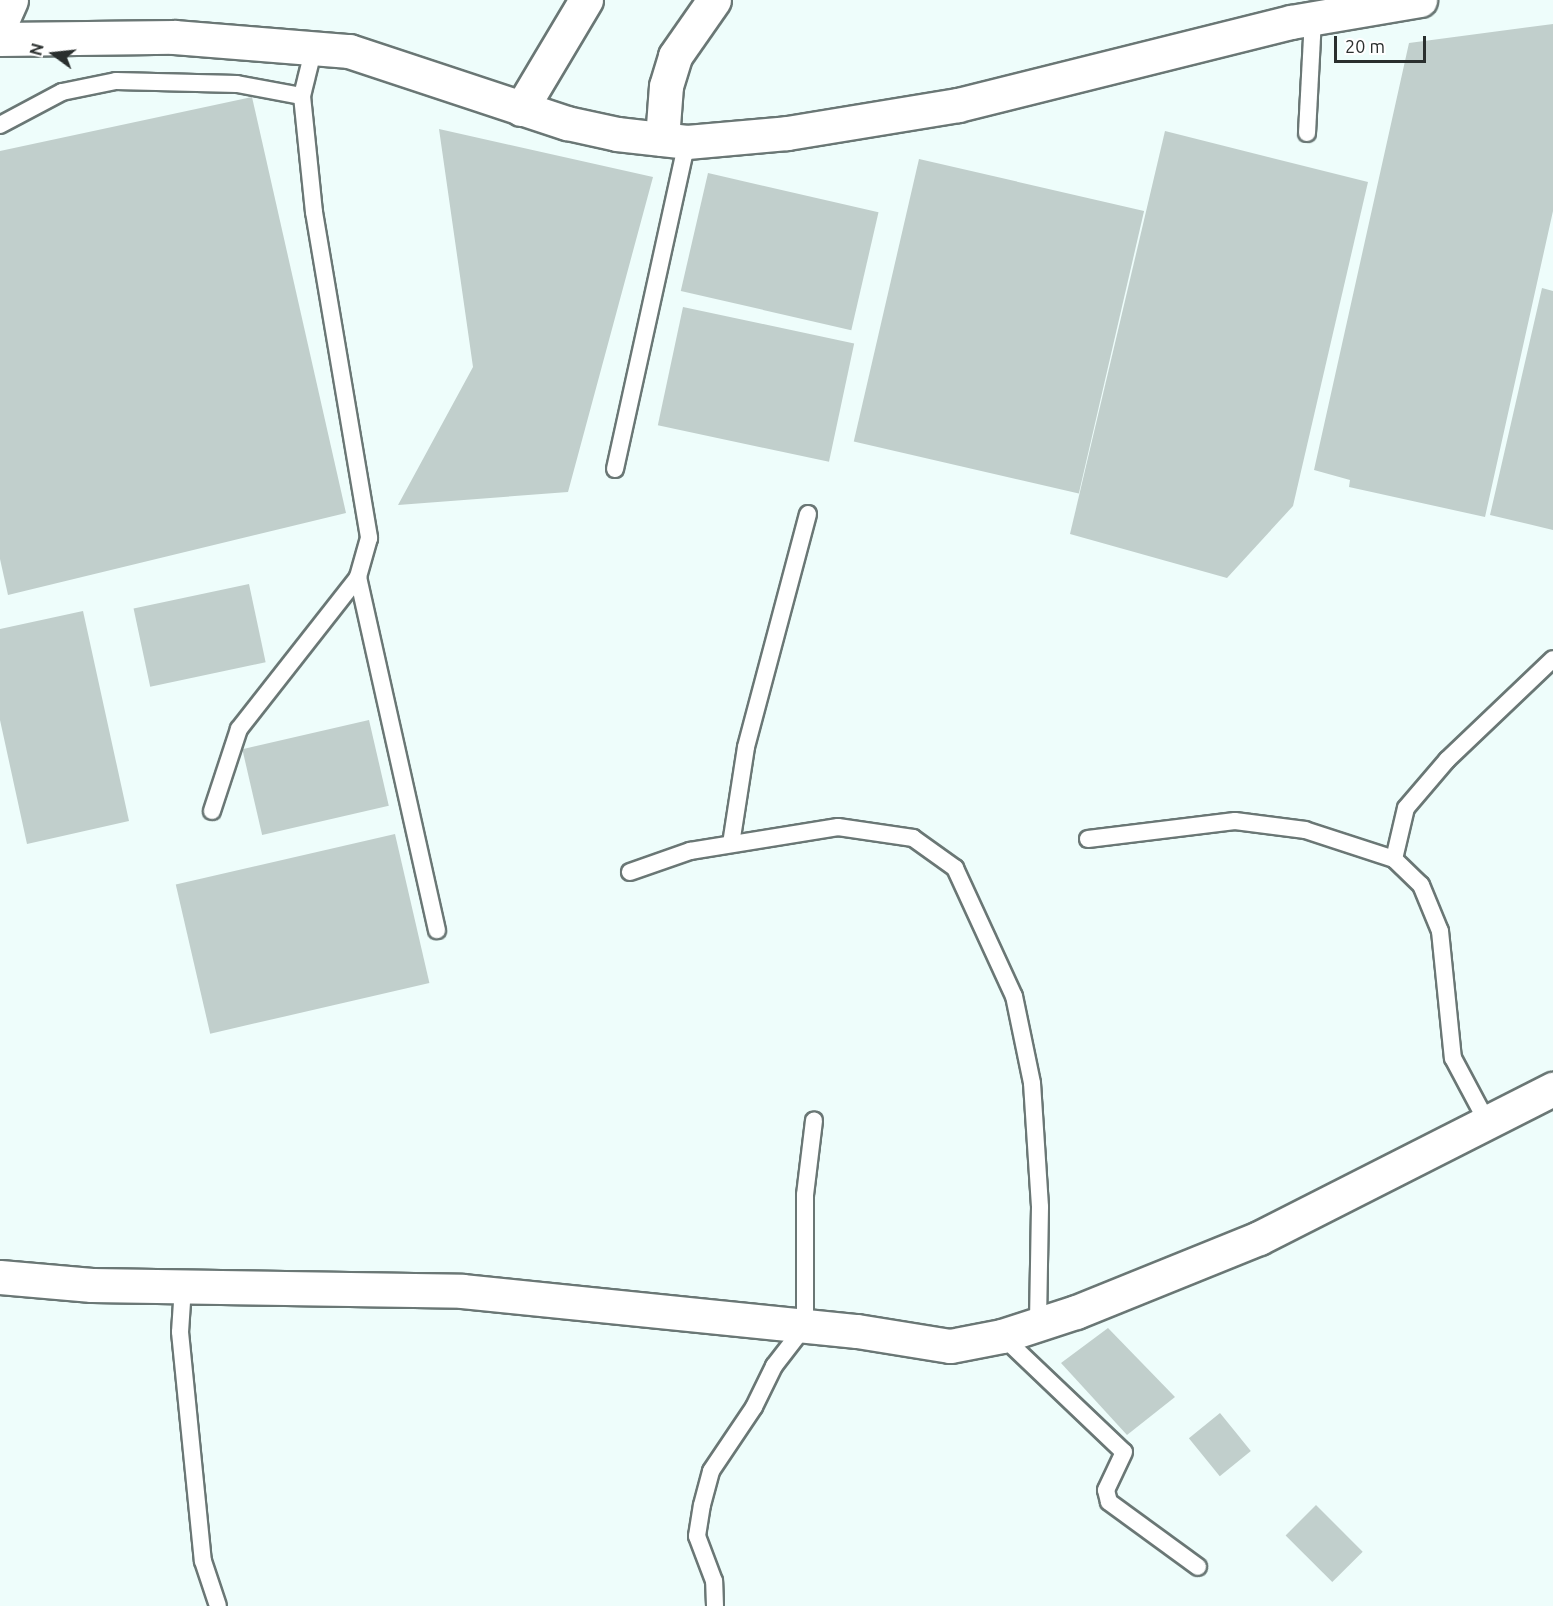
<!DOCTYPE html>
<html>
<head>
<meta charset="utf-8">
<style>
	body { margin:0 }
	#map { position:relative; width:1553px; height:1606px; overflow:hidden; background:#eefdfb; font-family:Ubuntu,sans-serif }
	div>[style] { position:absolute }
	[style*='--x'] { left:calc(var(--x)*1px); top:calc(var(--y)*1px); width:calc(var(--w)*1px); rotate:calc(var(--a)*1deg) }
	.building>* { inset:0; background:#c1cfcc; transform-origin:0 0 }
	.roads { filter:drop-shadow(2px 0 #6a7775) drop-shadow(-2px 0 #6a7775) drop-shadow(0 2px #6a7775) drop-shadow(0 -2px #6a7775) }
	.service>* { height:16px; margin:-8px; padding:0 8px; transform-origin:8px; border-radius:8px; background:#fff }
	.minor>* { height:33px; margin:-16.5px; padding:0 16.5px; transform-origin:16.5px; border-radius:16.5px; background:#fff }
	.tertiary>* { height:33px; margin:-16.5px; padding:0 16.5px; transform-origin:16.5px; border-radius:16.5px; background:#fff }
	span { translate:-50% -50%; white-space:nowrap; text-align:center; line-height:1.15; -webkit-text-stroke:6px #fff; paint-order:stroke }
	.north { position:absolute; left:24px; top:24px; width:60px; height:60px; -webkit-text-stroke:4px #fff; paint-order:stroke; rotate:285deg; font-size:16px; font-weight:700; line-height:24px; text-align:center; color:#2a2f2e }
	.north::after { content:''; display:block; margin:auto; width:21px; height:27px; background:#2a2f2e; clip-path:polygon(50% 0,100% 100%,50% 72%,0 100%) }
	.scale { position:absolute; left:1334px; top:36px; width:92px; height:27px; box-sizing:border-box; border:3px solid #2a2f2e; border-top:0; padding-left:8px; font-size:18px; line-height:21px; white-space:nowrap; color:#2a2f2e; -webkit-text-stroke:4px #fff; paint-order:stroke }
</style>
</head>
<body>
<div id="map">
	<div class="building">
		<i style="clip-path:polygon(1553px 24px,1553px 211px,1485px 517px,1349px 487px,1350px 480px,1314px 470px,1409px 43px)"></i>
		<i style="clip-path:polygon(252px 97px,346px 513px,8px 595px,0 559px,0 151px)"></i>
		<i style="clip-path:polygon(439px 129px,653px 177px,568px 492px,398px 505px,473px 367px)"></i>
		<i style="clip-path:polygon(1165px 131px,1368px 182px,1293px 506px,1227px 578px,1070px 534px)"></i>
		<i style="left:919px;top:159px;width:231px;height:290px;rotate:13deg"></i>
		<i style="left:708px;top:173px;width:175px;height:121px;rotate:13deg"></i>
		<i style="clip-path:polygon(1542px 288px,1553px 291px,1553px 530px,1490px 515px)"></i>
		<i style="left:683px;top:307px;width:175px;height:121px;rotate:12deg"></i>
		<i style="left:249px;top:584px;width:80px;height:118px;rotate:78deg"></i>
		<i style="clip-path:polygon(83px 611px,129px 821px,27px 844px,0 720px,0 629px)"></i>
		<i style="left:369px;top:720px;width:88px;height:130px;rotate:77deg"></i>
		<i style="left:395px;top:834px;width:153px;height:225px;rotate:77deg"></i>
		<i style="clip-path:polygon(1108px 1328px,1175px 1397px,1127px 1435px,1061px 1363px)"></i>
		<i style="left:1220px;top:1413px;width:49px;height:40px;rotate:51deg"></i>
		<i style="left:1316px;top:1505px;width:66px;height:43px;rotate:45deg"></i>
	</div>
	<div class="roads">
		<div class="service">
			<i style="--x:302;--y:96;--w:50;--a:-76.2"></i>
			<i style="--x:0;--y:125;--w:70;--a:-28"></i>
			<i style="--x:62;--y:92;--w:55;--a:-11.5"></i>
			<i style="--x:116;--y:81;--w:121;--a:1.4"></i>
			<i style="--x:237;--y:84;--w:66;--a:10.5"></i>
			<i style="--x:302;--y:96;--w:117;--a:84.1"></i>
			<i style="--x:314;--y:212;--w:331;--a:80.4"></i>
			<i style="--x:369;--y:538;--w:41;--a:105.8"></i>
			<i style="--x:358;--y:577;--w:362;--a:77.4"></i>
			<i style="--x:1307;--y:133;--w:115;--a:-87"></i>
			<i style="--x:615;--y:469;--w:335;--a:-77.6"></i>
			<i style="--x:212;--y:811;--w:86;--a:-71.8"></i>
			<i style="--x:239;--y:729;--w:193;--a:-51.9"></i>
			<i style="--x:1088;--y:839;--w:148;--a:-7"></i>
			<i style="--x:1235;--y:821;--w:71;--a:7.3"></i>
			<i style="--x:1305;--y:830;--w:94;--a:18"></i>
			<i style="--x:1394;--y:859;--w:37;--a:44"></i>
			<i style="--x:1421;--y:885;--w:50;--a:67.6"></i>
			<i style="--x:1440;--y:931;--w:128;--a:84.2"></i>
			<i style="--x:1453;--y:1058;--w:70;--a:62"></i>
			<i style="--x:731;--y:844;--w:98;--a:-81.2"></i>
			<i style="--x:746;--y:747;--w:241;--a:-75.1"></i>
			<i style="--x:1394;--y:859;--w:52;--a:-76.8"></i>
			<i style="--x:1406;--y:808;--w:63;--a:-49.5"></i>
			<i style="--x:1447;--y:760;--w:146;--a:-43.6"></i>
			<i style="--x:630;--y:872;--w:64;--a:-19.3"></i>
			<i style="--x:690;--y:851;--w:150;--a:-9.2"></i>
			<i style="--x:838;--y:827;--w:76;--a:8.3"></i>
			<i style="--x:913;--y:838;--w:52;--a:35.5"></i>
			<i style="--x:955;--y:868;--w:141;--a:65.3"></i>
			<i style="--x:1014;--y:996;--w:89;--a:78.3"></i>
			<i style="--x:1032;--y:1083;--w:124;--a:86.3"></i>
			<i style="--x:1040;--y:1207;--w:117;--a:91"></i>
			<i style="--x:183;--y:1287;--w:45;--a:93.8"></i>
			<i style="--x:180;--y:1332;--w:230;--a:84.3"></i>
			<i style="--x:203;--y:1561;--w:47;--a:71.6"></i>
			<i style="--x:1002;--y:1336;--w:168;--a:43.6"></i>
			<i style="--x:1124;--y:1452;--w:42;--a:115.3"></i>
			<i style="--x:1106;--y:1490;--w:12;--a:76"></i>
			<i style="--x:1109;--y:1502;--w:110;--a:36.1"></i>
			<i style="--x:715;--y:1606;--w:25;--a:-92"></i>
			<i style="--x:714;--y:1581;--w:48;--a:-110.7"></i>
			<i style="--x:697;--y:1536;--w:31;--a:-81"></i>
			<i style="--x:702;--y:1505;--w:35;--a:-75"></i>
			<i style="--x:711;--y:1471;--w:77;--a:-56.1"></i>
			<i style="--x:754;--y:1407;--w:46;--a:-64"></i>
			<i style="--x:774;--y:1366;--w:51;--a:-52.2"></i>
			<i style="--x:805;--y:1326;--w:131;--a:-90"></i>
			<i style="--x:805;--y:1195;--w:75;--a:-83.1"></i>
		</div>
		<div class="minor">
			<i style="--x:0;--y:25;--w:27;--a:-66"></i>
			<i style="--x:521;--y:109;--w:127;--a:-59.2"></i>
			<i style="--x:662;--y:139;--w:53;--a:-85.7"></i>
			<i style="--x:666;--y:86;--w:31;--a:-73"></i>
			<i style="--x:675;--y:56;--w:68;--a:-55.1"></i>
			<i style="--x:0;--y:1277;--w:92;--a:5"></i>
			<i style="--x:92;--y:1285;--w:370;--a:0.9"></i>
			<i style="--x:462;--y:1291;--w:397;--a:5.8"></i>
			<i style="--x:857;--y:1331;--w:94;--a:9.2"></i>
			<i style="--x:950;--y:1346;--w:53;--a:-10.9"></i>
			<i style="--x:1002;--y:1336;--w:78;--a:-18"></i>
			<i style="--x:1076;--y:1312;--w:197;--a:-22"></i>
			<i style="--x:1259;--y:1238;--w:330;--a:-26.9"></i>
		</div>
		<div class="tertiary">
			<i style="--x:0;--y:39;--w:174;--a:-0.7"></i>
			<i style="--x:174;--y:37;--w:176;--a:4.6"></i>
			<i style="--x:349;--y:51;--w:230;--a:18.3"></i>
			<i style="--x:567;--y:123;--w:51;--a:12.4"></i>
			<i style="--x:617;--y:134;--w:70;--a:6.5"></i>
			<i style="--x:687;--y:142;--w:100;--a:-5.1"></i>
			<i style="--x:787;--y:133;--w:173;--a:-9.3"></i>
			<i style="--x:958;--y:105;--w:343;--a:-14"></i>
			<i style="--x:1291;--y:22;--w:131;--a:-9.7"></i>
		</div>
	</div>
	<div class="north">N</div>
	<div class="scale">20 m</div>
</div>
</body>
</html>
